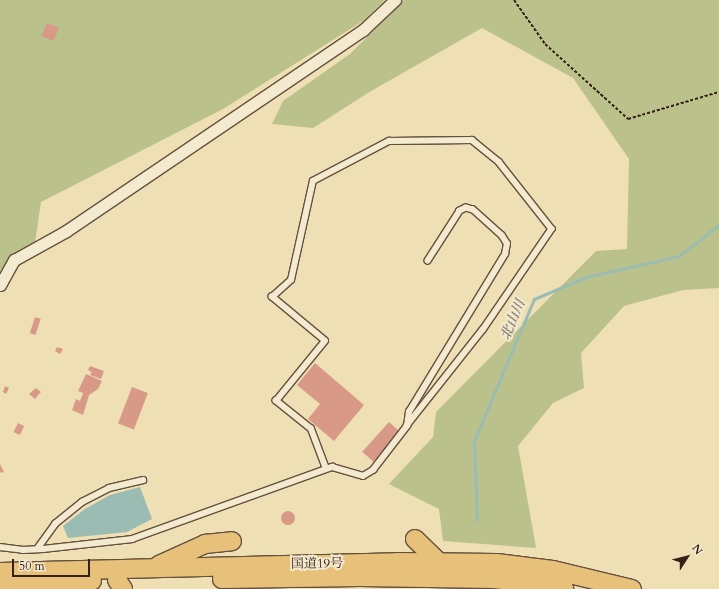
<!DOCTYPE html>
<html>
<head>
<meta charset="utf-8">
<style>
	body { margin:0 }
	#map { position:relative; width:719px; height:589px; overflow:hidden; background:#eedfb5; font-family:Cardo,"Noto Serif JP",serif }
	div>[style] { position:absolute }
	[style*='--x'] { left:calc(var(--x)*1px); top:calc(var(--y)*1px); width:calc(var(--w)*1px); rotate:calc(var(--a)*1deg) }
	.green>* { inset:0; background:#bbc18b }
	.water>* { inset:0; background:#9abcb3 }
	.stream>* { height:3px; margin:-1.5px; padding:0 1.5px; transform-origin:1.5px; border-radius:1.5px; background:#9abcb3 }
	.building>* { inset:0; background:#d89a86; transform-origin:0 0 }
	.round { border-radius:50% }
	.path>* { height:2px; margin-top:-1px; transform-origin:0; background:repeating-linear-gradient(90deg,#372017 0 3px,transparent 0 5px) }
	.roads { filter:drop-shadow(1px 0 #65503e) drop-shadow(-1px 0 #65503e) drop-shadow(0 1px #65503e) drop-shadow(0 -1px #65503e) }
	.service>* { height:5.5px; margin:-2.75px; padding:0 2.75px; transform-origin:2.75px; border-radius:2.75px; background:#f4eacf }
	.minor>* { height:11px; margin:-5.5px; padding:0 5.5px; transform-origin:5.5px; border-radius:5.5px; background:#f4eacf }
	.trunk>* { height:18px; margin:-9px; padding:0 9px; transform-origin:9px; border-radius:9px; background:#e7c07a }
	span { translate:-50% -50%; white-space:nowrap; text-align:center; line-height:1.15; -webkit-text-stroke:4px #f4eacf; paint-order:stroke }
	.street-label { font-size:13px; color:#372017 }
	.water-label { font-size:14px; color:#554f46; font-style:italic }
	.north { position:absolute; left:667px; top:537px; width:40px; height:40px; -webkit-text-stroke:3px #f4eacf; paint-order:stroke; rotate:54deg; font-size:11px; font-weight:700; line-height:16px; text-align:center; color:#372017 }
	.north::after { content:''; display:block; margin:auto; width:14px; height:18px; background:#372017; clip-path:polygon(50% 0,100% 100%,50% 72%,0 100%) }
	.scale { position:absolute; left:12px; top:559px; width:78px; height:18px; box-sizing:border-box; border:2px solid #372017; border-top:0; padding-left:5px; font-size:12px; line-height:14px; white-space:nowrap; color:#372017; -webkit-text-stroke:3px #f4eacf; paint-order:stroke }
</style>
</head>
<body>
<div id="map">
	<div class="green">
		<i style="clip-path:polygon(0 0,385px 0,363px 21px,223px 109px,41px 202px,35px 243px,16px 255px,0 271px)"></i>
		<i style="clip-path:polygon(404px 0,719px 0,719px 288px,683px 290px,624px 306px,581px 353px,584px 388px,553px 403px,518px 446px,536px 548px,443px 541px,439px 509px,389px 484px,433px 437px,436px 412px,596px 251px,627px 249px,629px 159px,573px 78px,482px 28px,371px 91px,313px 128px,272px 124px,283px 101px,350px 54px)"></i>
	</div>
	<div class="water">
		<i style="clip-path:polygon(140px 487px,152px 519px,127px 532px,68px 538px,63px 526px,85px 509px,110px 495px)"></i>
	</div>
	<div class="stream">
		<i style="--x:477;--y:520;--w:79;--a:-92.2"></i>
		<i style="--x:474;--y:441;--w:154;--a:-67.1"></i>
		<i style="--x:534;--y:299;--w:56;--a:-22.9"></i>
		<i style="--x:586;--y:277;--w:95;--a:-12.7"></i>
		<i style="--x:679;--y:256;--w:51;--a:-37.8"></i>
	</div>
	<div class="building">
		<i style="left:47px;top:23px;width:13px;height:14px;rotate:23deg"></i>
		<i style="left:35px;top:317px;width:6px;height:17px;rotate:18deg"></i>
		<i style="clip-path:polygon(57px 347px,63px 349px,60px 354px,55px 351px)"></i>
		<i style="clip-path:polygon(315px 363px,364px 405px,334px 441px,308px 419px,320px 404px,297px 385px)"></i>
		<i style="clip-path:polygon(90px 366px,104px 371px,101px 379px,90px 375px,92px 372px,88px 370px)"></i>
		<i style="clip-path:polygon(86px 374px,102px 381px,98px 389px,89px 395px,83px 415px,72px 410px,76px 399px,80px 401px,83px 393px,78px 391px)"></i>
		<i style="clip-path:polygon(5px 386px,9px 388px,6px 394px,3px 392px)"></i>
		<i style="left:132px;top:387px;width:17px;height:39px;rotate:21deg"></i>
		<i style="clip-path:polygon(36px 388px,41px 392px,35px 399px,29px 394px)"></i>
		<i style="left:389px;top:422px;width:15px;height:40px;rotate:42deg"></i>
		<i style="left:18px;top:423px;width:7px;height:10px;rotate:27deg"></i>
		<i style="clip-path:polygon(0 464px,4px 472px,1px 473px,0 471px)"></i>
		<i class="round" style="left:281px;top:511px;width:14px;height:14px"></i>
	</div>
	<div class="path">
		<i style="--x:514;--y:0;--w:54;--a:54.8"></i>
		<i style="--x:545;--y:44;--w:112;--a:42.1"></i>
		<i style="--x:628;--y:119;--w:95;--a:-16.5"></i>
	</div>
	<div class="roads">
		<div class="service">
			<i style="--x:326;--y:469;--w:43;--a:-110.6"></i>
			<i style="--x:311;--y:429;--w:45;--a:-141.3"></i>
			<i style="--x:276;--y:401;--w:77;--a:-50.8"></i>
			<i style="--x:325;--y:341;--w:69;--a:-140.3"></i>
			<i style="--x:272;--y:297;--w:25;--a:-42"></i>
			<i style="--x:291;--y:280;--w:101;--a:-77.5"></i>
			<i style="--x:313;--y:181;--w:86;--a:-27.8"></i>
			<i style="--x:389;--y:141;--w:83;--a:-0.7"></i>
			<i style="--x:472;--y:140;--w:35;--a:39"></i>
			<i style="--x:499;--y:162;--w:85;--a:51.7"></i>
			<i style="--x:552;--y:229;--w:122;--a:124.3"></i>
			<i style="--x:483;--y:330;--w:122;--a:128.4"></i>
			<i style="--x:0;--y:547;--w:23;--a:7"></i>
			<i style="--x:23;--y:550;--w:20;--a:-3"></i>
			<i style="--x:43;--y:549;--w:90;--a:-6.4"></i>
			<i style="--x:132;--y:539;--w:213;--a:-19.8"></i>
			<i style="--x:332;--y:467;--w:32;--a:16"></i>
			<i style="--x:363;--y:476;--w:12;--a:-31"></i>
			<i style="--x:373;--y:470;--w:56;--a:-52.3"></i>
			<i style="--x:407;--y:426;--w:14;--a:-82"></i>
			<i style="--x:409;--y:412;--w:185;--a:-58.7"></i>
			<i style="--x:505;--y:254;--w:10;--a:-79"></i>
			<i style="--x:507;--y:244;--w:9;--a:-122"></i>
			<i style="--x:502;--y:236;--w:39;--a:-138"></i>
			<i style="--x:473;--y:210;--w:7;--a:-164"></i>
			<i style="--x:466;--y:208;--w:7;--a:153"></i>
			<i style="--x:460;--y:211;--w:59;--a:122.6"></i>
			<i style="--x:37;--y:549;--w:31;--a:-54"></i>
			<i style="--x:55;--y:524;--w:35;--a:-39"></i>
			<i style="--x:82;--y:502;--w:30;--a:-27"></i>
			<i style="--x:109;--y:488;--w:35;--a:-13"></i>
		</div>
		<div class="minor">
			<i style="--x:0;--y:285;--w:29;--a:-61"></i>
			<i style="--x:14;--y:260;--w:60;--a:-29.1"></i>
			<i style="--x:66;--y:231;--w:359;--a:-34.1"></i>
			<i style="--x:363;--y:30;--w:44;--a:-43.2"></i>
		</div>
		<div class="trunk">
			<i style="--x:415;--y:539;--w:33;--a:44"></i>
			<i style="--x:159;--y:565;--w:51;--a:-24.5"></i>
			<i style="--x:205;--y:544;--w:27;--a:-6"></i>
			<i style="--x:0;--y:572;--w:397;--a:-1.4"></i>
			<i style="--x:397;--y:562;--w:100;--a:0.6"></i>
			<i style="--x:497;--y:563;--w:56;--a:7.1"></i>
			<i style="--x:553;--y:570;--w:81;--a:13.5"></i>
			<i style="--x:222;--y:579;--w:138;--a:-0.8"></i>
			<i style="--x:360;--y:577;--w:135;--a:0.8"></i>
			<i style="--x:495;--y:579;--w:70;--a:8.2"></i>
			<i style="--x:117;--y:580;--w:11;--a:56"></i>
			<i style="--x:0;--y:585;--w:92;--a:-2.5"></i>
		</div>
	</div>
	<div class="street-label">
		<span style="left:317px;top:564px;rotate:-1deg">国道19号</span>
	</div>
	<div class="water-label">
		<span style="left:513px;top:320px;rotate:-67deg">北山川</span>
	</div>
	<div class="north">N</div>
	<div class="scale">50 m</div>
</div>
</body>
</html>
